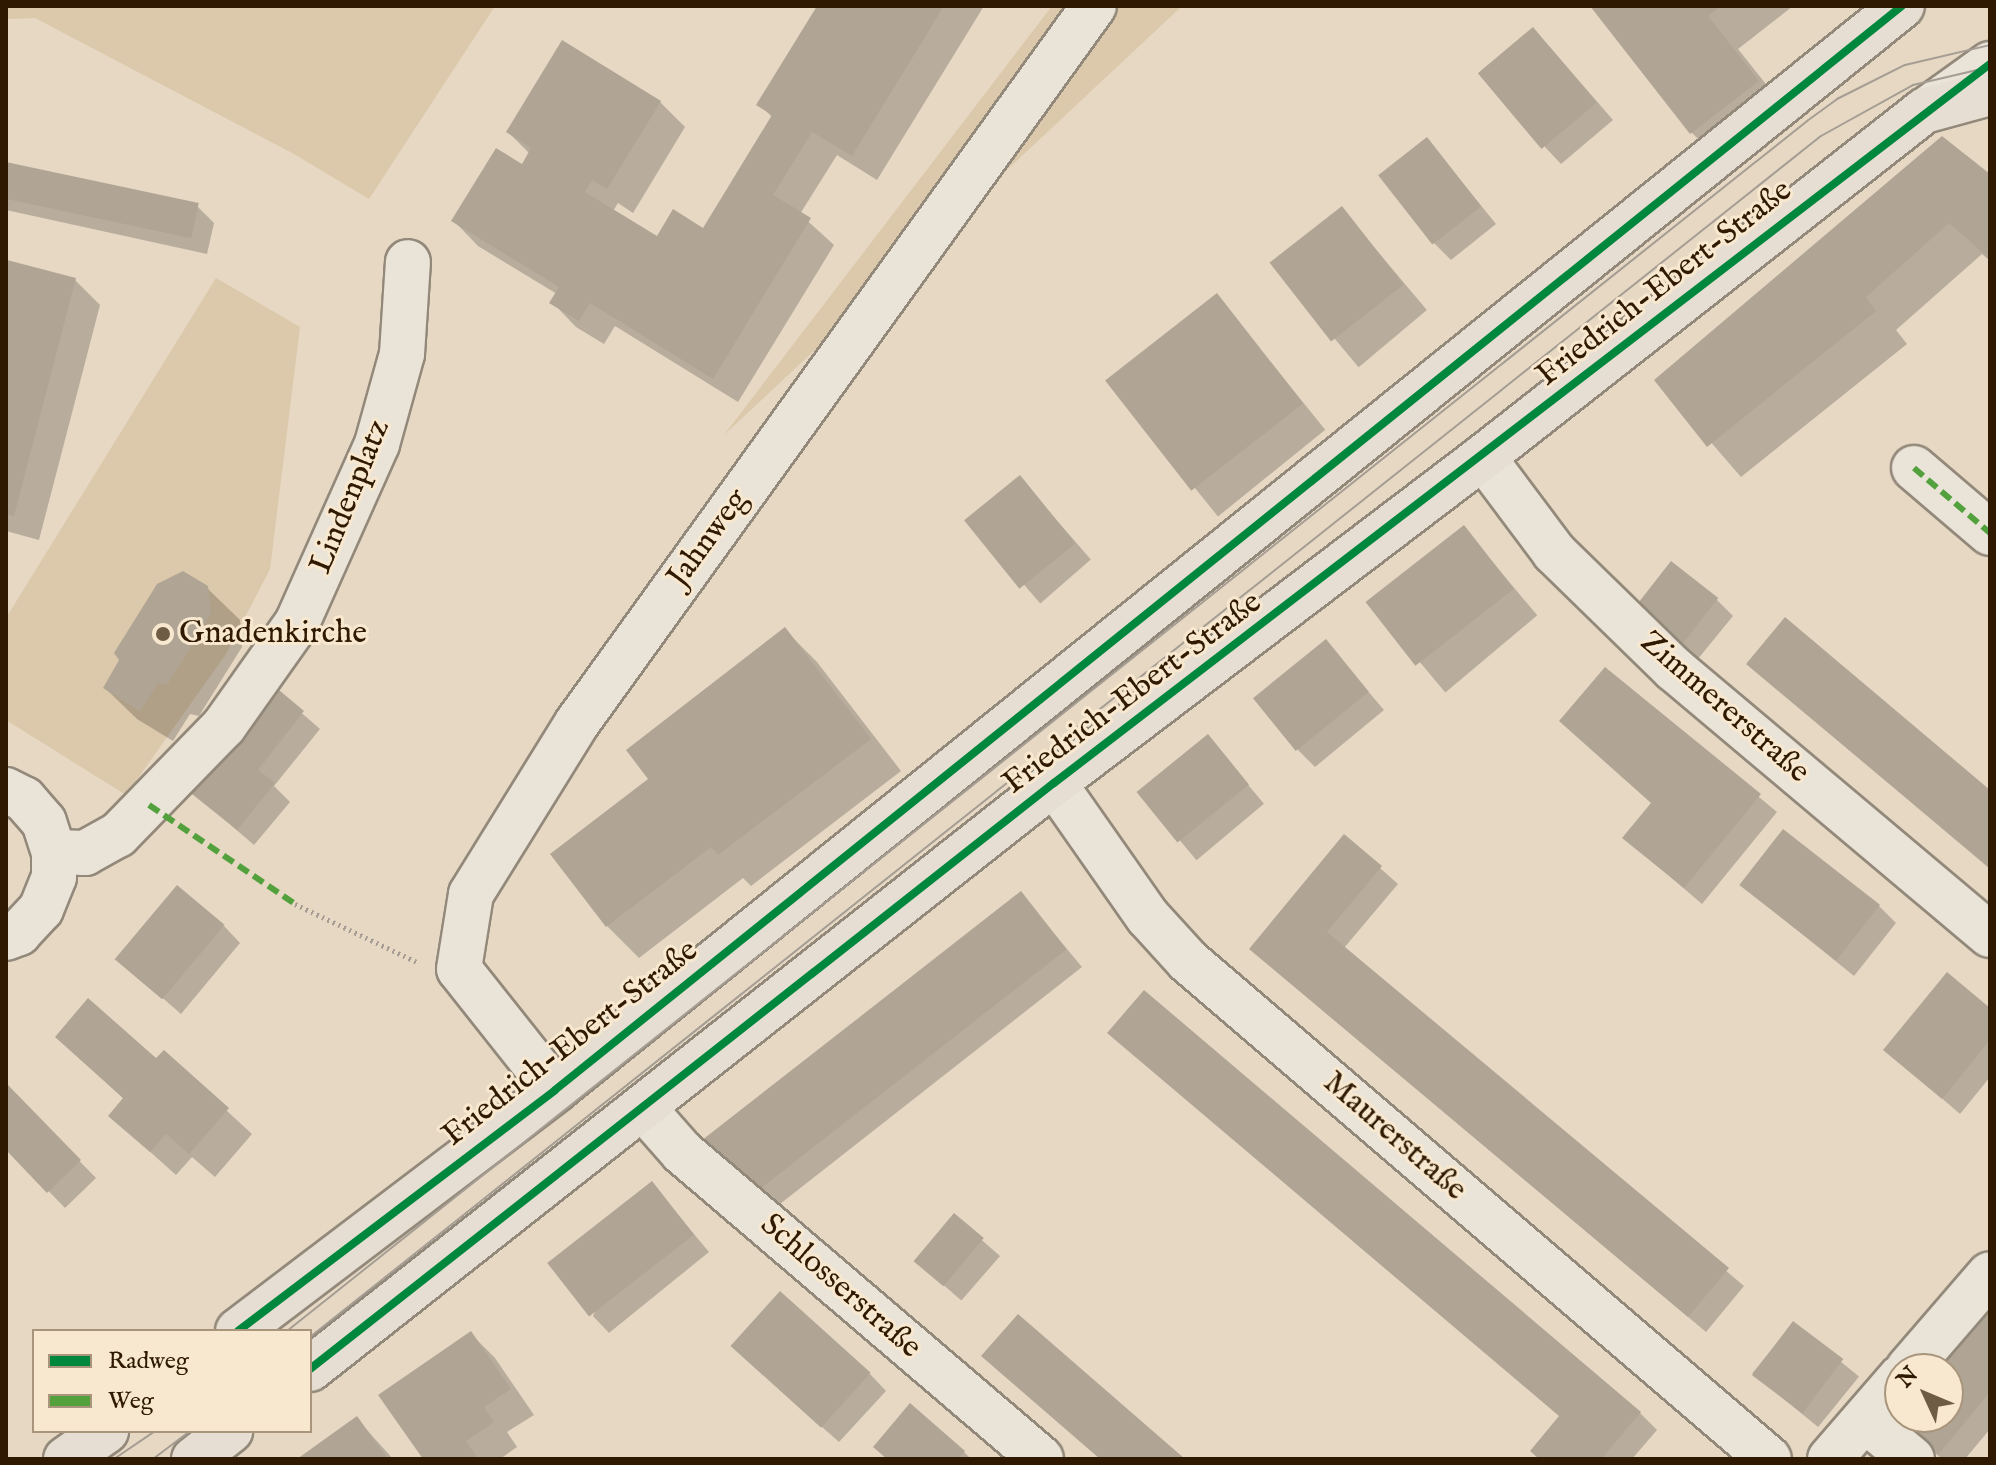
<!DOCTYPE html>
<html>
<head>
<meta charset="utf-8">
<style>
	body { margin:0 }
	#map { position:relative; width:1996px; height:1465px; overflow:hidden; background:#e6d8c3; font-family:"IM FELL English",serif }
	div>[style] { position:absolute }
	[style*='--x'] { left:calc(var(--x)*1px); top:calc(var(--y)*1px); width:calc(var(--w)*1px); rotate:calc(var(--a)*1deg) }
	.green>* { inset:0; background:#dcc8aa }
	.shadow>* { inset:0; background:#0003; transform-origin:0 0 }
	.building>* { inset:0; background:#b0a595; transform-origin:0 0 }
	.path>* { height:5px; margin-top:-2.5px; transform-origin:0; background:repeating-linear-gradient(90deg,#a59d93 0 2px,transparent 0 6px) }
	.roads { filter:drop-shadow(2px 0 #93897a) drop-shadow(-2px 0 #93897a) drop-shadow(0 2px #93897a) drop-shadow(0 -2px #93897a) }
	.minor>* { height:44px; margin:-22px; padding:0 22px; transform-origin:22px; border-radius:22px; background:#eae3d8 }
	.major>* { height:44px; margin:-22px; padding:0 22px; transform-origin:22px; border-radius:22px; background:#e6ded2 }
	.tram>* { height:2px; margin:-1px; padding:0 1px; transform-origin:1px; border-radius:1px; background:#a59d93 }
	.quiet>* { height:6px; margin-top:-3px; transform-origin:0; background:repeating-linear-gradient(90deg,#52a13c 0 12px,transparent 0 18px) }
	.cycleway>* { height:8px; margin:-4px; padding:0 4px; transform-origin:4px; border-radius:4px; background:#00873e }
	.dots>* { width:22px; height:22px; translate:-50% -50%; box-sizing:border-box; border:4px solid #f8e8cf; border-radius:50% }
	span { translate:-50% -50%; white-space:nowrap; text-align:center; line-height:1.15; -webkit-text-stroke:6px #f8e8cf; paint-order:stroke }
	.street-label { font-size:32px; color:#2f1900 }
	.poi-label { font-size:32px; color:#2f1900 }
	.left { translate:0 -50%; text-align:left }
	.frame { position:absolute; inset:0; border:8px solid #2f1900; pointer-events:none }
	.legend { position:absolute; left:32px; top:1329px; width:280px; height:104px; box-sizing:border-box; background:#f8e8cf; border:2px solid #a8957c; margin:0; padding:10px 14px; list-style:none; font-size:24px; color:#2f1900 }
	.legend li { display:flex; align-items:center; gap:16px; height:40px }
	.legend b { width:40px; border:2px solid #a8957c }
	.north { position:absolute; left:1884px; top:1353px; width:80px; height:80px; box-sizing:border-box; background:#f8e8cf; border:2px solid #a8957c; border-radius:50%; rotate:314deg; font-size:22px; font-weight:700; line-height:32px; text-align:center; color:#2f1900 }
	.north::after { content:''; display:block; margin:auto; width:28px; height:36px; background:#6f5c44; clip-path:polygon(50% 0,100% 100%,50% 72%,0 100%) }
</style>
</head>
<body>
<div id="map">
	<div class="green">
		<i style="clip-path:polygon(6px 6px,495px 6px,369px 199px,294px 154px,35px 18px,6px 19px)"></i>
		<i style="clip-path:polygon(1052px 6px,1182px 6px,724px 435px)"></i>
		<i style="clip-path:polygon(216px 278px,300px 327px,270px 569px,226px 654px,126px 795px,6px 720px,6px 618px)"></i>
	</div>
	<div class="shadow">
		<i style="clip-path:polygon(819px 6px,984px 6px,877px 180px,837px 155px,800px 214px,834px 245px,738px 402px,615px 326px,604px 344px,576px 327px,552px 302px,557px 294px,478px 246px,454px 221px,523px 167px,530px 154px,508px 132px,563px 43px,660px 102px,685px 127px,633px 213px,618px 203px,613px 211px,657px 239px,704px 231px,773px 118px,759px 104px)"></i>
		<i style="clip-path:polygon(1592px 6px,1793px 6px,1738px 49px,1789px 113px,1724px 164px,1692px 133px)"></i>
		<i style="clip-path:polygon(1549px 46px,1613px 120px,1561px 164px,1545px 147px)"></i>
		<i style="clip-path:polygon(1427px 139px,1496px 224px,1451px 260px,1434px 243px)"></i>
		<i style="clip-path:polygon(6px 164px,197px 206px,214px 223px,207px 254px,6px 210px)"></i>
		<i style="clip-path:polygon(1990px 176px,1990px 261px,1982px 254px,1896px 330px,1907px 344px,1741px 477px,1657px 380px)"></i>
		<i style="left:1342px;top:209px;width:132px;height:89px;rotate:50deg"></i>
		<i style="clip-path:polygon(8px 263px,75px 280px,100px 305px,39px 540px,6px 531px)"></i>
		<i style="left:1217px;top:296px;width:172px;height:138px;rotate:51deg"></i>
		<i style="left:1020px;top:478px;width:108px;height:67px;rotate:49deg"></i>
		<i style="left:1464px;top:528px;width:114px;height:120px;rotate:50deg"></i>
		<i style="clip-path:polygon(207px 588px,240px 620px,242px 647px,199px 716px,190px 714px,173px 741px,137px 719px,105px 688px)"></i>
		<i style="clip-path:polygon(1716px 599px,1733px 616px,1693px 665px,1648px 629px)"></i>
		<i style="clip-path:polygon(785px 630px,817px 662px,901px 771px,751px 886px,743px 878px,639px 958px,607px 926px,651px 779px)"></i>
		<i style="clip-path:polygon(1326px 642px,1384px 710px,1315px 767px,1298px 750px)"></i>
		<i style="clip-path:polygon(1606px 670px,1777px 812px,1702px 904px,1625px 838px,1653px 804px)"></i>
		<i style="clip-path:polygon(1766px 680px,1990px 793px,1990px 869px)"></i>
		<i style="clip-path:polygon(273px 688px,320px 729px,274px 786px,290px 802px,254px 845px,190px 790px)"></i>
		<i style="left:1208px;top:737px;width:87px;height:88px;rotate:50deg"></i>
		<i style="clip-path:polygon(1345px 837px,1398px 884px,1344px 948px,1744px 1286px,1706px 1332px,1269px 965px)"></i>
		<i style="clip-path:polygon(1743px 886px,1879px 906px,1896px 923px,1854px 976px)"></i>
		<i style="clip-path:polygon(1021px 894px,1082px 967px,766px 1215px,749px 1198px)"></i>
		<i style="clip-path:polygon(224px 926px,240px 943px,181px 1014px,118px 959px)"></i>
		<i style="clip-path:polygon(1144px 992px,1640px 1413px,1657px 1430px,1632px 1459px,1541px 1459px,1561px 1417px)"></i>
		<i style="clip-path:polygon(1990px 1011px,1990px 1077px,1960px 1114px,1886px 1050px)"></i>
		<i style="clip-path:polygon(58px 1037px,156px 1060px,164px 1053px,252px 1134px,215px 1177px,192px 1157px,176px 1175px,110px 1116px,124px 1099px)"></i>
		<i style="clip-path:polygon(6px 1086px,96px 1178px,65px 1208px,6px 1147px)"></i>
		<i style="clip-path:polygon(652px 1184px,709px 1252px,609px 1333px,593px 1316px)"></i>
		<i style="left:954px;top:1216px;width:61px;height:59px;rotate:41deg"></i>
		<i style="clip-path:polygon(1990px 1306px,1990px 1429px,1965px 1459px,1942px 1459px,1897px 1419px,1948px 1417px,1948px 1369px,1938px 1369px)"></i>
		<i style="left:1793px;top:1323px;width:85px;height:65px;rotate:39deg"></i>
		<i style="clip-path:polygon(470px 1333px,495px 1358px,534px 1415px,507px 1432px,517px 1447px,500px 1459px,425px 1459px)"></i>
		<i style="clip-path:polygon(750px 1363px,870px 1374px,886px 1391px,839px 1442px)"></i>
		<i style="clip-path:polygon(357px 1419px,393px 1459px,300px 1459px)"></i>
		<i style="clip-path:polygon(964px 1452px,971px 1459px,888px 1459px)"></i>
	</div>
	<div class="building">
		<i style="clip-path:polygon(817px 6px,944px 6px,852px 156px,812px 132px,773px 195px,811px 218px,713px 379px,590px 303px,579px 321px,549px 303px,559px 287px,451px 221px,496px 148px,522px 164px,531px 148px,506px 132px,562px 40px,661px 101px,607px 189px,592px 180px,585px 192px,657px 236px,673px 209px,703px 228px,772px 115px,756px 105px)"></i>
		<i style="clip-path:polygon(1590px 6px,1721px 6px,1708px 16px,1759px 81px,1690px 134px)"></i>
		<i style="left:1533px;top:27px;width:99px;height:72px;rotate:50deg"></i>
		<i style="clip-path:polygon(1942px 136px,1990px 174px,1990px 259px,1949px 223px,1866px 297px,1876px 311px,1707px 447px,1654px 380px)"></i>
		<i style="left:1427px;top:137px;width:88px;height:62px;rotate:52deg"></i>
		<i style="left:6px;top:162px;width:197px;height:36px;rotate:12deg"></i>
		<i style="left:1342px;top:206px;width:100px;height:92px;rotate:52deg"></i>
		<i style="clip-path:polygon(7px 260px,76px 278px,14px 516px,6px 514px)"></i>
		<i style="left:1217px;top:293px;width:140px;height:142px;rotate:52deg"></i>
		<i style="left:1020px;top:475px;width:88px;height:72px;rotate:51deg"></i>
		<i style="left:1464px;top:525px;width:81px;height:125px;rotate:52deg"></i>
		<i style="left:1671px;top:561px;width:60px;height:67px;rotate:38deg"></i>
		<i style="clip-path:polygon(183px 571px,208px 586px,211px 614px,167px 685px,158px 683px,140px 711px,103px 688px,119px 660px,114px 653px,157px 584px)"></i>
		<i style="clip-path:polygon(1785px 617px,1990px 790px,1990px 868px,1746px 664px)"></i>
		<i style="clip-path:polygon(785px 627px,871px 739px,718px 855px,711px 847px,606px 927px,550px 854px,648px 779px,626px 750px)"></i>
		<i style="left:1326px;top:639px;width:68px;height:94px;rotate:51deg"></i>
		<i style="clip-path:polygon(1605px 667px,1761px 794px,1684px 888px,1622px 838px,1651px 803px,1559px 721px)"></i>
		<i style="clip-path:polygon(273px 685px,304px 711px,258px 770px,275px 783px,237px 830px,187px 790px)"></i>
		<i style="left:1208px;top:734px;width:65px;height:92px;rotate:51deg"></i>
		<i style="left:1783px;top:829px;width:123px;height:71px;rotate:38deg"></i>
		<i style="clip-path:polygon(1344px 834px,1382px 866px,1327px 932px,1729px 1268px,1688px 1317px,1249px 949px)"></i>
		<i style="left:177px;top:885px;width:62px;height:97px;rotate:40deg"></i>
		<i style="left:1021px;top:891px;width:74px;height:405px;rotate:52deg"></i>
		<i style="clip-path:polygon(1947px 972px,1990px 1008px,1990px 1040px,1942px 1099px,1883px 1050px)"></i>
		<i style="clip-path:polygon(1144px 990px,1641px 1412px,1601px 1459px,1539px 1459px,1530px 1451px,1559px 1416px,1107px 1033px)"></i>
		<i style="clip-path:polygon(88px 998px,156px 1058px,164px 1050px,229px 1108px,189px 1154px,166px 1134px,150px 1152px,108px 1116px,123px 1098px,55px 1037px)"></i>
		<i style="clip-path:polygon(6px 1083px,81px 1160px,47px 1193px,6px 1150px)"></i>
		<i style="left:652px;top:1181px;width:68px;height:133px;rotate:52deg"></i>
		<i style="left:954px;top:1213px;width:39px;height:63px;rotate:40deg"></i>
		<i style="left:780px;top:1291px;width:122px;height:74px;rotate:42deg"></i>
		<i style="clip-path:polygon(1990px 1303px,1990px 1392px,1938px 1455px,1894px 1419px,1900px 1412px,1900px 1417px,1948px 1417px,1948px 1369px,1936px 1369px)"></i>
		<i style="clip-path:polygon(1018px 1314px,1063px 1353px,1185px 1459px,1100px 1459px,981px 1356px)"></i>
		<i style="left:1793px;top:1321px;width:63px;height:68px;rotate:37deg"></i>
		<i style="clip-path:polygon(471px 1331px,511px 1389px,484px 1407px,494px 1422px,466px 1441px,478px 1459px,423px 1459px,378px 1395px)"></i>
		<i style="clip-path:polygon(910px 1403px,965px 1451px,958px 1459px,887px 1459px,873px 1447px)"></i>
		<i style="clip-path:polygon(357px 1416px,388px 1459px,297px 1459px)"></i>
	</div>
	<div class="path">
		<i style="--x:295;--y:904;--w:135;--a:25.4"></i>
	</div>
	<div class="roads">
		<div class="minor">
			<i style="--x:1926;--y:110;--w:79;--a:-35.7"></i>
			<i style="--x:1483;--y:457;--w:119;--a:53.2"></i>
			<i style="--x:1554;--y:552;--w:168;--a:44.3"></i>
			<i style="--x:1674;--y:669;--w:413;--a:40.1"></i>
			<i style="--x:1914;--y:468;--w:100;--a:40.5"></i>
			<i style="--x:1054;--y:783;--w:164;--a:55"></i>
			<i style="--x:1148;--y:917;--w:59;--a:47.7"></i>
			<i style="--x:1188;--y:961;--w:765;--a:40.6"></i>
			<i style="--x:6;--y:790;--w:20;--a:27"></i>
			<i style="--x:24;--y:799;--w:30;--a:49"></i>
			<i style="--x:44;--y:822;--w:32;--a:72"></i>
			<i style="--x:54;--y:852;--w:25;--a:90"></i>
			<i style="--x:54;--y:877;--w:35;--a:112"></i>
			<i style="--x:41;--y:909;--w:33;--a:133"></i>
			<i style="--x:19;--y:933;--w:14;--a:159"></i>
			<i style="--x:54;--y:852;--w:31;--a:2"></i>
			<i style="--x:85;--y:853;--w:38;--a:-29"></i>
			<i style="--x:118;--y:835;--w:152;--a:-45.8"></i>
			<i style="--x:224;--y:726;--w:126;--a:-54.7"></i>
			<i style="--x:297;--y:623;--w:196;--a:-65.9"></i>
			<i style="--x:377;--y:444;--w:93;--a:-74.5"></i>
			<i style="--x:402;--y:354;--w:92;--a:-86.3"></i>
			<i style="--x:555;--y:1090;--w:154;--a:-128.4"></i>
			<i style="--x:459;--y:969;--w:76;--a:-80.9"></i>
			<i style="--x:471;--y:894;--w:201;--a:-58.2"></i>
			<i style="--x:577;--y:723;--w:884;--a:-54.21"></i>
			<i style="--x:645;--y:1110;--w:56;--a:48.6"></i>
			<i style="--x:682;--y:1152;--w:472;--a:40.5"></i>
			<i style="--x:1908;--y:1369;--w:125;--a:-49.2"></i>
			<i style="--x:1865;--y:1420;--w:61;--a:39.7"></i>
			<i style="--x:1830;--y:1459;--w:107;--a:-49.2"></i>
		</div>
		<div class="major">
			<i style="--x:238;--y:1331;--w:398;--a:-37.2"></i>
			<i style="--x:555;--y:1090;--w:1729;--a:-38.83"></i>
			<i style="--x:310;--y:1369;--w:947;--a:-38.23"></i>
			<i style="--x:1054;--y:783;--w:539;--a:-37.23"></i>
			<i style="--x:1483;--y:457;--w:561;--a:-38.12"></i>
			<i style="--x:1924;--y:111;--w:68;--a:-15.3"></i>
			<i style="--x:66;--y:1459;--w:49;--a:-35"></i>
			<i style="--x:194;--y:1459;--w:46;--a:-37.9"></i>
		</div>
	</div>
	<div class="tram">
		<i style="--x:287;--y:1331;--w:1943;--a:-38.52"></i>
		<i style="--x:1807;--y:121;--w:37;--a:-36"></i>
		<i style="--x:1837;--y:99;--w:76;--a:-26.6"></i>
		<i style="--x:1905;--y:65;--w:87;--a:-13.2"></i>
		<i style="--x:310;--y:1337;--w:1930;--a:-38.48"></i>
		<i style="--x:1821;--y:136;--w:105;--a:-29"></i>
		<i style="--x:1913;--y:85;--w:79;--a:-13.2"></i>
		<i style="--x:114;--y:1459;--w:50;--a:-34.3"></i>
		<i style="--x:153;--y:1459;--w:46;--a:-37.1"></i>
	</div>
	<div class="quiet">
		<i style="--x:1914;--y:468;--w:100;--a:40.5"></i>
		<i style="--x:149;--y:805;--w:176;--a:34.1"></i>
	</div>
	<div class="cycleway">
		<i style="--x:238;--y:1331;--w:398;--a:-37.2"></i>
		<i style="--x:555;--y:1090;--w:1729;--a:-38.83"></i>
		<i style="--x:310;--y:1369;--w:947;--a:-38.23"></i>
		<i style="--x:1054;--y:783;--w:1180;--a:-37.53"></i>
	</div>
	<div class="dots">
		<i style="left:163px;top:634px;background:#6f5c44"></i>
	</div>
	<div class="street-label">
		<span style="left:1665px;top:284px;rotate:-38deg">Friedrich-Ebert-Straße</span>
		<span style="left:351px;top:497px;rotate:-68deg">Lindenplatz</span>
		<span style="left:709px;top:539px;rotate:-54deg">Jahnweg</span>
		<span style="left:1133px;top:694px;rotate:-37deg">Friedrich-Ebert-Straße</span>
		<span style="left:1724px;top:708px;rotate:41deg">Zimmererstraße</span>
		<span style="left:571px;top:1044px;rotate:-38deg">Friedrich-Ebert-Straße</span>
		<span style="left:1394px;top:1137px;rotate:41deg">Maurerstraße</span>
		<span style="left:840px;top:1287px;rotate:41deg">Schlosserstraße</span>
	</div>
	<div class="poi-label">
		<span class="left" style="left:179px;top:634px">Gnadenkirche</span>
	</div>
	<div class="frame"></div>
	<ul class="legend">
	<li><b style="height:10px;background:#00873e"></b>Radweg</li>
	<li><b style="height:10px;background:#52a13c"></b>Weg</li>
	</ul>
	<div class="north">N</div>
</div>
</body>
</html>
